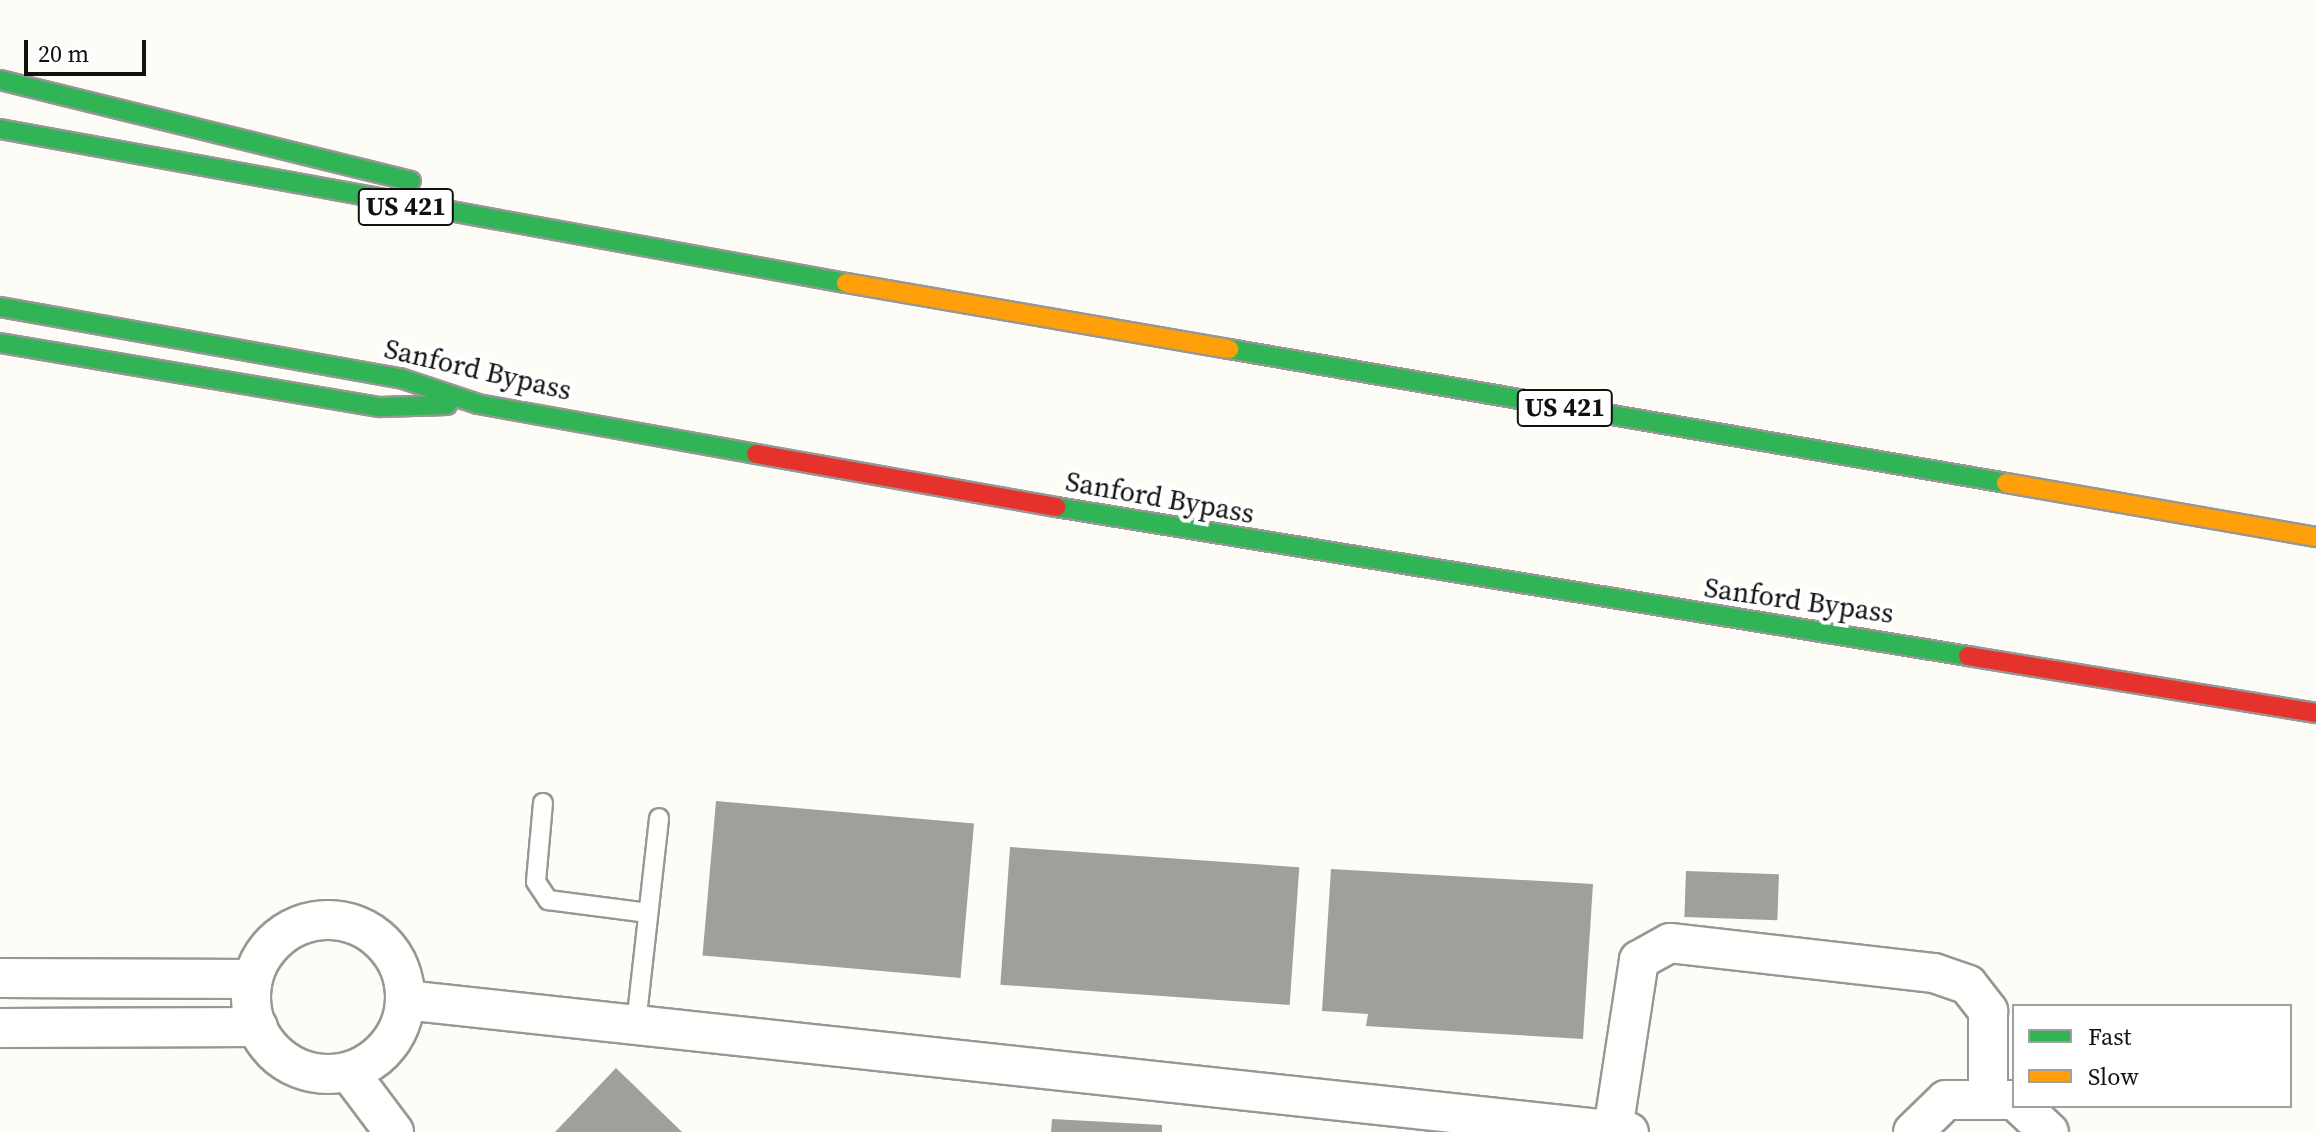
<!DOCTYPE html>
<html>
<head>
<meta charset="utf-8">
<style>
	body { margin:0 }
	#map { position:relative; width:2316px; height:1132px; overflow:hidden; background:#fdfcf7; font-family:"Source Serif 4",serif }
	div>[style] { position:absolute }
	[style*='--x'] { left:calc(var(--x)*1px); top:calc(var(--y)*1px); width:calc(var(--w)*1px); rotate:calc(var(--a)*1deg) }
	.building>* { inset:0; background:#a19f9c; transform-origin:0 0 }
	.roads { filter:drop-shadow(2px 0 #979795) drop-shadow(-2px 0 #979795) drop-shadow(0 2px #979795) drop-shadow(0 -2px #979795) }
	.lane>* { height:18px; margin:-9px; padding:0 9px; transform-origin:9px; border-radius:9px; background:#fffffe }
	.street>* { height:38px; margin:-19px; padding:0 19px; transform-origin:19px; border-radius:19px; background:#fffffe }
	.street>.ring { margin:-19px; padding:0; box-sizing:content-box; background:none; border:38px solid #fffffe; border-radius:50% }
	.fast>* { height:18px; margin:-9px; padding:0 9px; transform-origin:9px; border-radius:9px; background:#30b455 }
	.slow>* { height:18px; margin:-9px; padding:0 9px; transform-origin:9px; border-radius:9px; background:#ff9f0a }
	.jam>* { height:18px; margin:-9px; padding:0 9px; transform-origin:9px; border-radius:9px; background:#e5322d }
	span { translate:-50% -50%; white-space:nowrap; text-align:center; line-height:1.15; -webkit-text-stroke:8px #fff; paint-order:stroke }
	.shield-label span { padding:2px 6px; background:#fff; border:2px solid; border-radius:6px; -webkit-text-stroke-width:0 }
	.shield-label { font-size:26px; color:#111; font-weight:700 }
	.street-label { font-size:28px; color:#111 }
	.legend { position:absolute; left:2012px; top:1004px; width:280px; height:104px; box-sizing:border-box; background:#fff; border:2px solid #a0a0a0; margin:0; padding:10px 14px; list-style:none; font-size:24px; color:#111 }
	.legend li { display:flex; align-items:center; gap:16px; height:40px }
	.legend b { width:40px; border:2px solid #a0a0a0 }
	.scale { position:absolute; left:24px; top:40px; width:122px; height:36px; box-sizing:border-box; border:4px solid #111; border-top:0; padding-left:10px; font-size:24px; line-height:28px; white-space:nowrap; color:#111; -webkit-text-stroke:6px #fff; paint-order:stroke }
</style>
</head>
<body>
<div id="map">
	<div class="building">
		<i style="left:716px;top:801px;width:259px;height:155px;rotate:5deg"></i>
		<i style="left:1010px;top:847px;width:290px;height:138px;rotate:4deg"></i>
		<i style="clip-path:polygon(1331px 869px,1593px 884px,1583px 1039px,1366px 1026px,1368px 1014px,1322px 1011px)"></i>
		<i style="left:1686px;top:871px;width:93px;height:46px;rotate:2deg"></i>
		<i style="clip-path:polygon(616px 1068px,682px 1132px,555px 1132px)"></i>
		<i style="clip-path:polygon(1052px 1119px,1162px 1125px,1162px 1132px,1051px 1132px)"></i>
	</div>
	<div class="roads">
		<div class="lane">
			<i style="--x:543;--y:803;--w:79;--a:95.1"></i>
			<i style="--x:536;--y:882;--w:22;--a:56"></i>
			<i style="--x:548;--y:900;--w:101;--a:7.4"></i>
			<i style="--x:636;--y:1024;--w:207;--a:-83.6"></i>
		</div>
		<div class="street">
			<i class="ring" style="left:251px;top:920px;width:116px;height:116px"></i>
			<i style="--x:0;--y:978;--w:252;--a:0.2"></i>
			<i style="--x:405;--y:1000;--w:1231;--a:6.16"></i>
			<i style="--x:0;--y:1028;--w:258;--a:-0.2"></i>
			<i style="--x:349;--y:1072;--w:75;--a:53.1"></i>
			<i style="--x:2021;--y:1106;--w:38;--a:43"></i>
			<i style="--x:1613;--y:1130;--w:172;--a:-81.3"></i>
			<i style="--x:1639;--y:960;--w:35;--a:-29"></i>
			<i style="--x:1670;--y:943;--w:266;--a:6.5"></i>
			<i style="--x:1934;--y:973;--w:36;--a:19"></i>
			<i style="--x:1968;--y:985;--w:33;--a:52"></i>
			<i style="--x:1988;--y:1011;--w:86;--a:90"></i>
			<i style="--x:1913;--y:1132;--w:46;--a:-44.1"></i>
			<i style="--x:1946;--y:1100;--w:65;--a:0"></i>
		</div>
		<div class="fast">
			<i style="--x:0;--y:80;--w:423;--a:13.8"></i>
			<i style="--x:0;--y:129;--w:860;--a:10.32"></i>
			<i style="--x:0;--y:307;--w:406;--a:10.1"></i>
			<i style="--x:400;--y:378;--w:82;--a:18.4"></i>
			<i style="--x:478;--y:404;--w:282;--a:10.2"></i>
			<i style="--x:0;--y:343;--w:385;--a:9.6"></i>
			<i style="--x:380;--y:407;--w:67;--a:-1.7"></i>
			<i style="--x:1229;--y:349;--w:788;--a:9.78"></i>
			<i style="--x:1056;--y:507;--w:924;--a:9.28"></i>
		</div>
		<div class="slow">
			<i style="--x:846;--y:283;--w:389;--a:9.8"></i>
			<i style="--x:2006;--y:483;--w:315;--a:9.9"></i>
		</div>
		<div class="jam">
			<i style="--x:756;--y:454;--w:305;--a:10"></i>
			<i style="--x:1968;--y:656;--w:353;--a:9.3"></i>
		</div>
	</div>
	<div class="shield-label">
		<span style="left:406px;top:207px">US 421</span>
		<span style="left:1565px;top:408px">US 421</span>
	</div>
	<div class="street-label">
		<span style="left:478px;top:369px;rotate:13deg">Sanford Bypass</span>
		<span style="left:1160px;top:497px;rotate:10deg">Sanford Bypass</span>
		<span style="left:1799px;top:600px;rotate:8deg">Sanford Bypass</span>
	</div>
	<ul class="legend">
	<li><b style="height:10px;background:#30b455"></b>Fast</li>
	<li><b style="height:10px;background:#ff9f0a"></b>Slow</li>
	</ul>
	<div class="scale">20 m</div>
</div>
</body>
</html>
